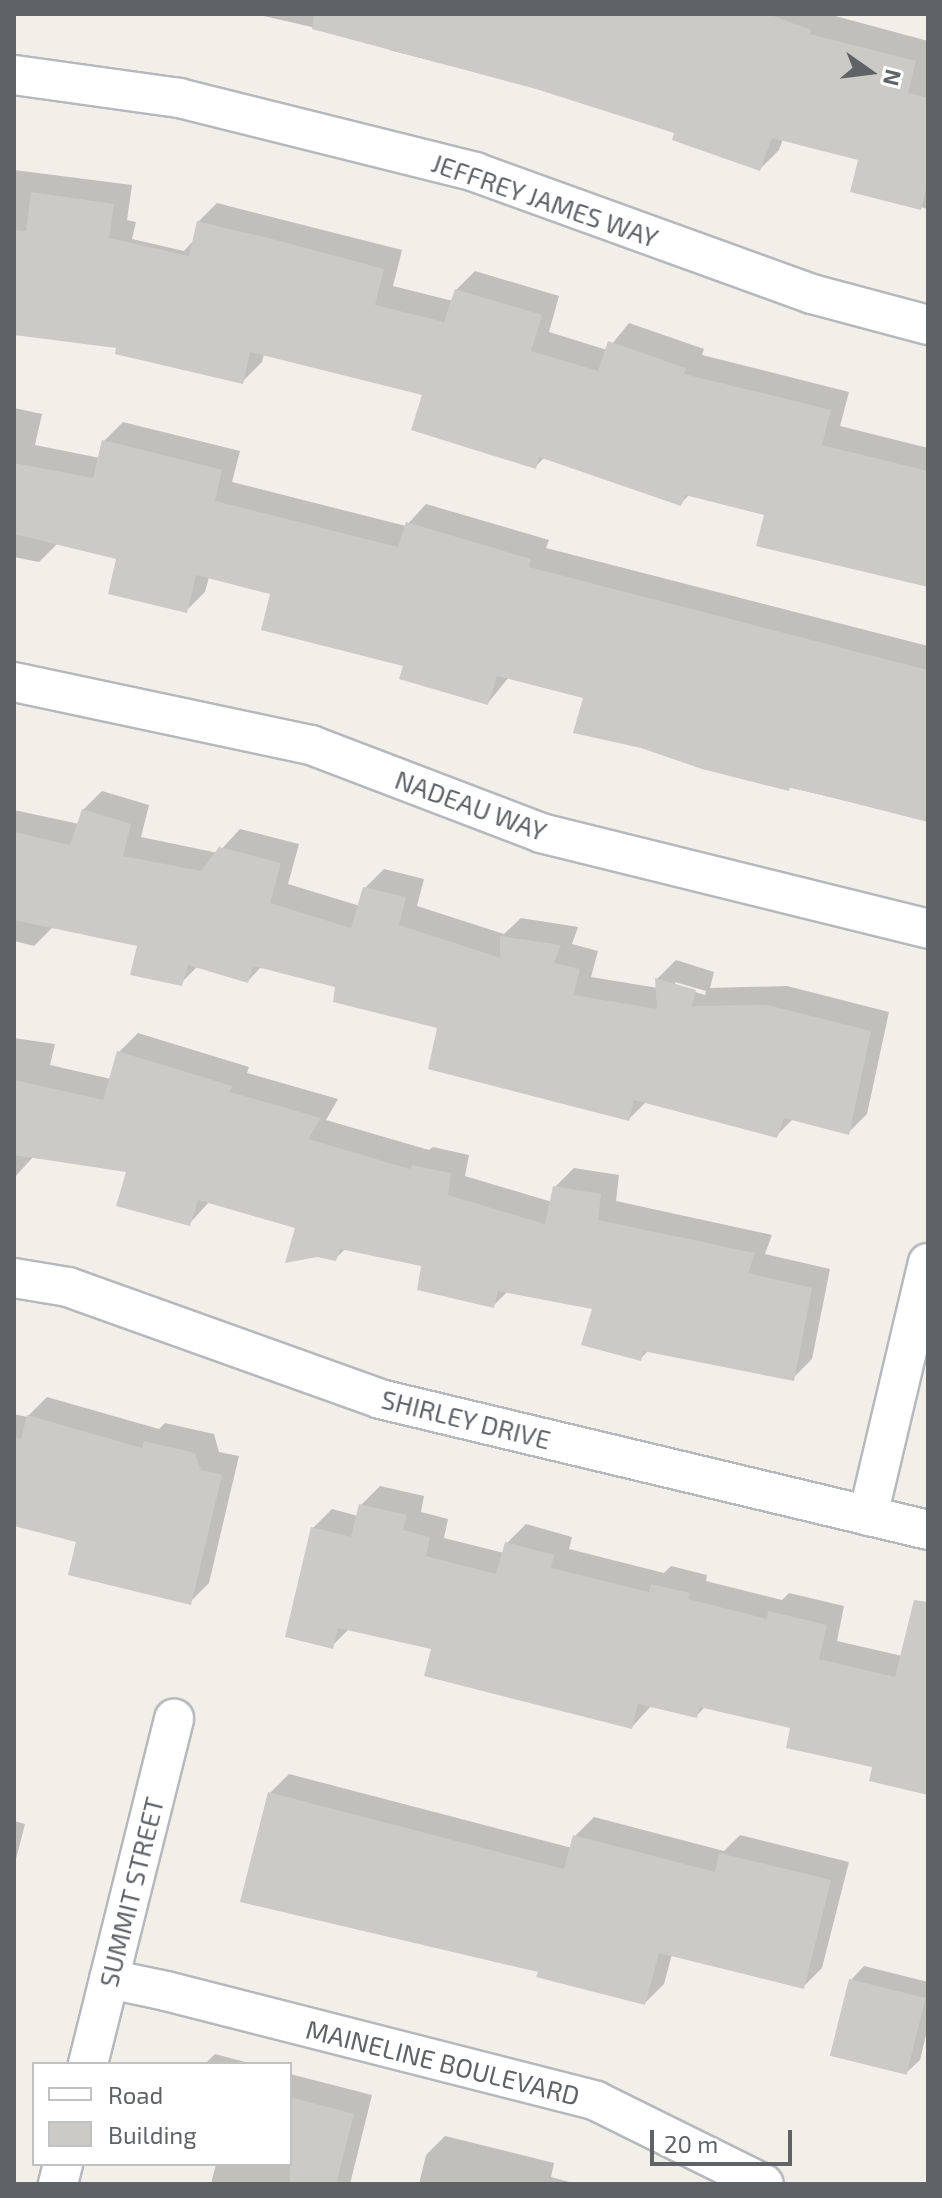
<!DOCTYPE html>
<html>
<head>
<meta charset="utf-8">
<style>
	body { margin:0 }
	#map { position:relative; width:942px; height:2198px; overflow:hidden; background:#f1efe8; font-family:"Exo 2",sans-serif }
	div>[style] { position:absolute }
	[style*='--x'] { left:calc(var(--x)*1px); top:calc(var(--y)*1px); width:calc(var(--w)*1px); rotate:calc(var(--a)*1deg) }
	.shadow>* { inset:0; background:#0003 }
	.building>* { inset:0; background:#cccac5; transform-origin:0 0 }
	.roads { filter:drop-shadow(2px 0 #b5b8bc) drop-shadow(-2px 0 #b5b8bc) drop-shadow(0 2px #b5b8bc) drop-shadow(0 -2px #b5b8bc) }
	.street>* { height:38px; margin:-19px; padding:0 19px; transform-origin:19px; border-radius:19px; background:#fff }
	span { translate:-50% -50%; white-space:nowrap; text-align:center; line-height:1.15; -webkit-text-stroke:6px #fff; paint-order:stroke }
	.street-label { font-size:26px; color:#5f6368 }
	.frame { position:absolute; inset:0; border:16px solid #5f6368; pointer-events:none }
	.legend { position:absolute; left:32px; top:2062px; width:260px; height:104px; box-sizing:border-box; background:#fff; border:2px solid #bfc1c3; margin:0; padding:10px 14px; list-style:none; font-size:24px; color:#5f6368 }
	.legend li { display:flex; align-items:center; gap:16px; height:40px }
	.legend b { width:40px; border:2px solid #bfc1c3 }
	.north { position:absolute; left:830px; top:32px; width:80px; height:80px; -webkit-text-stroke:6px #fff; paint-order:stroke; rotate:104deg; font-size:22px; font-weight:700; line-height:32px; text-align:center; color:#5f6368 }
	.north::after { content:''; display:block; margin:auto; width:28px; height:36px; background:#5f6368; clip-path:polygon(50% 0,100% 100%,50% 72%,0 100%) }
	.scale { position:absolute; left:650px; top:2130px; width:142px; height:36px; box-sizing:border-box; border:4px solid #5f6368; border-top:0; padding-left:10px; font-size:24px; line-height:28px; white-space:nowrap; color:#5f6368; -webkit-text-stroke:6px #fff; paint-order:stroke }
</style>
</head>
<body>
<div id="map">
	<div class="shadow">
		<i style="clip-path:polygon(255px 14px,828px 14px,928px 41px,928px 209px,853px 191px,861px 158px,783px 139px,779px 150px,760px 169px,676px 132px,536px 87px,389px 50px,390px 45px)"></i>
		<i style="clip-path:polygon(14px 170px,132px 185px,127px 220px,136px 222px,132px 239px,184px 251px,194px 240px,198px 222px,217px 203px,402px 250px,393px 286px,453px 301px,456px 290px,475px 271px,559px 296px,549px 332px,607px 350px,629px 323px,704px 349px,702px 355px,849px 392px,840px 426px,928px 448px,928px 585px,767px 513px,690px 494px,681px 503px,545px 457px,535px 467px,425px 394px,264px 354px,262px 362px,243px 381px,118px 346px,14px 332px)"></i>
		<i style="clip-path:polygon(14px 408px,42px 414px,35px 445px,100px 458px,104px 441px,123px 422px,240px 451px,232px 482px,406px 526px,426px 504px,549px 540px,546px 548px,928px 646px,928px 820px,702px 767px,585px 697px,509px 677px,488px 703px,405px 664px,273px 592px,209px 577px,205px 592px,186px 611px,119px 558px,58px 543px,39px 562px,14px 557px)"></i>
		<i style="clip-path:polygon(evenodd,102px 791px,149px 805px,141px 837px,218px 853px,240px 829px,299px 844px,288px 884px,360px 906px,365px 888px,384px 869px,424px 879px,417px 906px,504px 934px,521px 918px,578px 927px,572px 944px,598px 951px,591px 977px,658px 988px,657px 979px,676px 960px,714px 972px,710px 988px,787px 986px,889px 1012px,867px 1114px,848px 1133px,793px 1119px,777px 1135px,646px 1102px,629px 1119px,439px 1027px,337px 985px,262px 966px,248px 981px,198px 966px,181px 983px,140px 944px,54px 926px,34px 946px,14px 941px,14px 810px,79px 824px,83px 810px,102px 791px,675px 982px,706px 991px,705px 995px,675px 986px,675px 982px)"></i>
		<i style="clip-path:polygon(138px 1033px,249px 1067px,247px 1073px,338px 1099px,326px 1120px,429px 1150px,433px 1147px,469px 1155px,465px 1176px,552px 1202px,555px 1187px,574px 1168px,619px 1175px,616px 1201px,772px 1235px,765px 1254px,830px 1269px,812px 1359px,793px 1378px,649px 1350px,640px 1359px,595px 1307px,508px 1291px,493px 1306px,423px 1264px,346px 1248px,335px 1259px,298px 1226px,210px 1201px,189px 1224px,128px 1170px,34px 1156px,14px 1178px,14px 1038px,55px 1044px,50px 1065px,111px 1079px,119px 1052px)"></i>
		<i style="clip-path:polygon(47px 1397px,159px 1429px,165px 1423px,214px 1434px,219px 1452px,239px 1456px,209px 1583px,190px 1602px,78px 1540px,14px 1524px,14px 1414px,27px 1417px)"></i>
		<i style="clip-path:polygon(380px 1486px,424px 1496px,421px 1512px,448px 1519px,444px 1538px,504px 1553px,507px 1543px,526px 1524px,572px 1537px,569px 1549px,664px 1573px,671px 1566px,707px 1575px,706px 1581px,782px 1600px,789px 1593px,844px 1606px,837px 1641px,902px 1656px,928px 1637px,928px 1793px,793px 1727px,706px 1706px,696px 1716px,651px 1706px,632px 1727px,434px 1647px,350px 1628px,332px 1646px,313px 1528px,332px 1509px,358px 1516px,361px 1505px)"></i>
		<i style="clip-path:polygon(289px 1774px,572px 1848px,575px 1836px,594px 1817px,724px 1851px,740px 1835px,849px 1862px,822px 1968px,803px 1987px,672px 1954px,664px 1984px,645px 2003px,540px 1971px,270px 1793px)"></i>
		<i style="clip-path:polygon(14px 1821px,25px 1824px,14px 1867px)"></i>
		<i style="clip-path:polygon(864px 1966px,928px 1982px,928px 2027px,920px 2060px,906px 2073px,851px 1980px)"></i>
		<i style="clip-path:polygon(215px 2054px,253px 2064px,205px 2064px)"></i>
		<i style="clip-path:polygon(290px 2074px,372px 2095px,350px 2184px,211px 2184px,216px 2164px,290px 2164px)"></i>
		<i style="clip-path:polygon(445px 2136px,554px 2163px,551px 2177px,577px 2184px,419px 2184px,426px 2155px)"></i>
	</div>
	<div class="building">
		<i style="clip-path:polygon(314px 14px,768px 14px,811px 30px,810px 34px,916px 61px,908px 93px,928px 98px,928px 181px,921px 210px,850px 192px,858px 160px,772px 138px,760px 171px,672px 140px,674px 133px,536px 89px,312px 29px)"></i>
		<i style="clip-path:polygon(31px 192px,114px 204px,109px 238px,189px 256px,197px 221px,276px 240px,384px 269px,375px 305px,444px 322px,455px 289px,542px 315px,531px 351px,598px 371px,608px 341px,686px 368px,684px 374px,831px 410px,822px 445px,928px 471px,928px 587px,756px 546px,764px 515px,685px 495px,681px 506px,539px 457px,536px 469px,411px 430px,422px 395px,250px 352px,243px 384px,115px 354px,116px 348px,14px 335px,14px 230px,26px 231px)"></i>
		<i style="clip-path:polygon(102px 440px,222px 470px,215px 501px,398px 547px,406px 522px,531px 559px,529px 567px,928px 670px,928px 822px,790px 787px,789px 791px,702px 769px,641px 748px,573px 733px,583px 698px,497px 676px,488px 705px,399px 679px,403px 666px,261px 630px,270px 594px,196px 575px,187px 613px,108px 594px,116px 559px,14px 534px,14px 463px,93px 478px)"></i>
		<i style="clip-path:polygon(82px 809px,131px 824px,123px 856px,201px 871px,219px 847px,281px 863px,270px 903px,351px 928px,363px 887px,406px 897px,399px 925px,500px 958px,500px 936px,561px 945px,554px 963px,580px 969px,573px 995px,657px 1009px,655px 978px,696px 990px,692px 1006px,767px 1005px,871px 1031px,849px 1135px,784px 1118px,777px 1138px,634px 1100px,629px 1121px,428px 1069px,437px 1028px,333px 1002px,335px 987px,253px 966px,248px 983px,188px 965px,182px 986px,130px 975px,137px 946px,14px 920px,14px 832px,70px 845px)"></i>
		<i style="clip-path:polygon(117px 1051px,232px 1086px,230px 1092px,321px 1118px,308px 1139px,410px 1169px,412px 1165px,451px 1173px,448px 1195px,545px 1224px,553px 1186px,601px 1194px,598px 1220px,755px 1253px,748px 1273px,812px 1288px,794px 1381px,643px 1351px,641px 1361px,581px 1345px,592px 1309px,498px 1291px,494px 1308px,417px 1290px,421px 1266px,340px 1249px,336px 1261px,317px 1257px,285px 1263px,295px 1228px,198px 1200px,190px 1226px,116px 1206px,126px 1172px,14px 1155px,14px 1080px,103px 1100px)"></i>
		<i style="clip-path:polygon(27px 1415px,142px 1448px,144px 1441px,195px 1453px,201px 1470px,222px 1475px,191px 1605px,68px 1575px,76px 1542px,14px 1526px,14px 1437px,21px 1439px)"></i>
		<i style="clip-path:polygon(359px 1504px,407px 1515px,403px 1530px,430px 1537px,426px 1556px,496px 1574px,505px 1542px,554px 1555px,551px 1568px,649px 1592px,651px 1584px,690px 1593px,688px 1599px,767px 1619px,768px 1611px,827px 1625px,819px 1659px,895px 1677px,914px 1600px,928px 1602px,928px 1795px,869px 1781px,872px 1767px,786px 1748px,790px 1728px,699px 1707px,697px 1718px,638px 1704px,632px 1729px,424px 1676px,431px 1649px,338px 1628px,333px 1649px,285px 1637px,311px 1527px,351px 1537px)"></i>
		<i style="clip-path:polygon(268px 1792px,564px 1869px,573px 1835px,715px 1872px,719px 1853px,831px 1880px,804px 1989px,659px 1953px,645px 2005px,536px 1977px,538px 1972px,240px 1902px)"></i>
		<i style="left:849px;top:1979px;width:79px;height:79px;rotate:14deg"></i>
		<i style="clip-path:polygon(290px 2097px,354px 2114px,336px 2184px,290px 2184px)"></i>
	</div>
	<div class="roads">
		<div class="street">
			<i style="--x:14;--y:75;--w:167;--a:7.9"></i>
			<i style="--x:179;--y:98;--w:305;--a:14"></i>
			<i style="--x:475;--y:172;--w:358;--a:19.9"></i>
			<i style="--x:812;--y:294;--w:120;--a:15"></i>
			<i style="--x:14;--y:682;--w:304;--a:12"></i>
			<i style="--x:311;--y:745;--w:246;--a:20.9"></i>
			<i style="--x:541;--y:833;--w:399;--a:13.9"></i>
			<i style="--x:14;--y:1278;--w:55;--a:9.5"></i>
			<i style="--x:68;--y:1287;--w:331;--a:19.7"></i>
			<i style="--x:380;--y:1399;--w:563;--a:13.44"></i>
			<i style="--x:868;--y:1516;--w:260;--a:-76.7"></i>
			<i style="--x:109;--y:1979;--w:58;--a:11.9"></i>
			<i style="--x:166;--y:1991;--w:444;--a:14.3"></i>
			<i style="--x:596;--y:2101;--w:187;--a:26.3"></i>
			<i style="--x:88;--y:2064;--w:356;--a:-76"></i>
			<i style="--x:58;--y:2184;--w:21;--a:-76"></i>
		</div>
	</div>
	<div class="street-label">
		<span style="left:545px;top:200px;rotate:19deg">JEFFREY JAMES WAY</span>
		<span style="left:471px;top:805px;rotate:20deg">NADEAU WAY</span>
		<span style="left:466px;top:1419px;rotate:14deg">SHIRLEY DRIVE</span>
		<span style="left:131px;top:1892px;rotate:-76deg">SUMMIT STREET</span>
		<span style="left:443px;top:2062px;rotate:14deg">MAINELINE BOULEVARD</span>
	</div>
	<div class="frame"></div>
	<ul class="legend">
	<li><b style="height:10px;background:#fff"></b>Road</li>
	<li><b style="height:22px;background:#cccac5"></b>Building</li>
	</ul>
	<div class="north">N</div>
	<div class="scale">20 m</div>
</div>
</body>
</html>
